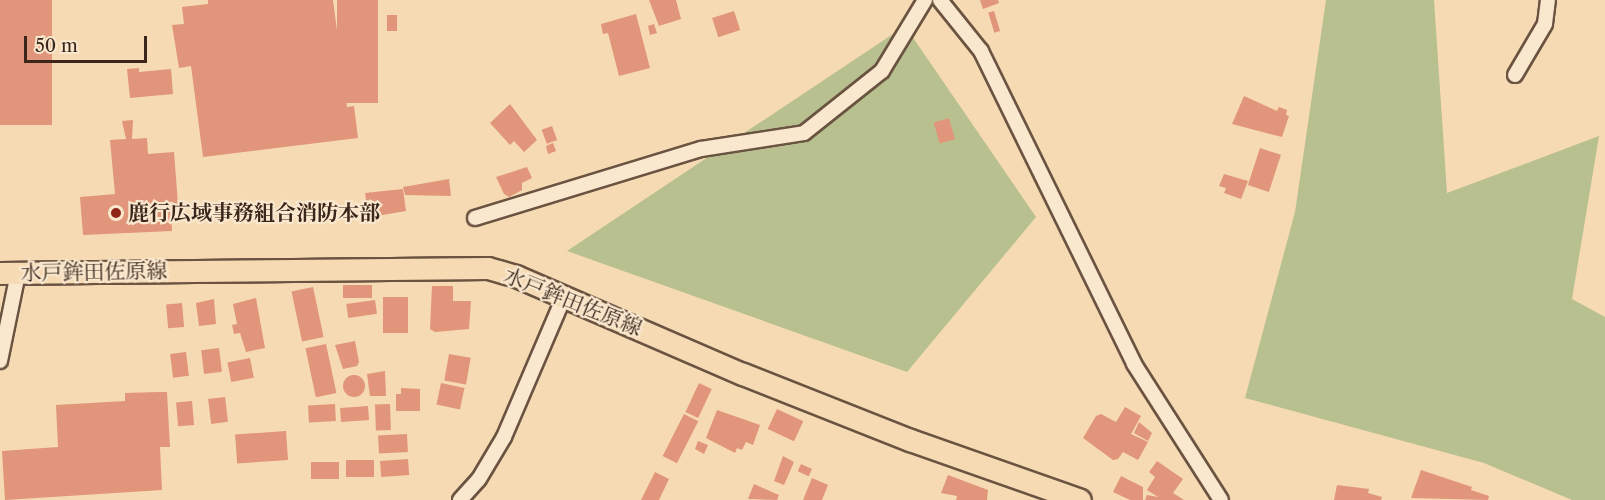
<!DOCTYPE html>
<html>
<head>
<meta charset="utf-8">
<style>
	body { margin:0 }
	#map { position:relative; width:1605px; height:500px; overflow:hidden; background:#f6dab3; font-family:"Libre Caslon Text","Noto Serif JP",serif }
	div>[style] { position:absolute }
	[style*='--x'] { left:calc(var(--x)*1px); top:calc(var(--y)*1px); width:calc(var(--w)*1px); rotate:calc(var(--a)*1deg) }
	.green>* { inset:0; background:#b8c090 }
	.building>* { inset:0; background:#e1957a; transform-origin:0 0 }
	.round { border-radius:50% }
	.roads { filter:drop-shadow(2px 0 #6a5341) drop-shadow(-2px 0 #6a5341) drop-shadow(0 2px #6a5341) drop-shadow(0 -2px #6a5341) }
	.street>* { height:14px; margin:-7px; padding:0 7px; transform-origin:7px; border-radius:7px; background:#f9e7ce }
	.primary>* { height:21px; margin:-10.5px; padding:0 10.5px; transform-origin:10.5px; border-radius:10.5px; background:#f6dab3 }
	.dots>* { width:16px; height:16px; translate:-50% -50%; box-sizing:border-box; border:3px solid #f9e7ce; border-radius:50% }
	span { translate:-50% -50%; white-space:nowrap; text-align:center; line-height:1.15; -webkit-text-stroke:4.5px #f9e7ce; paint-order:stroke }
	.poi-label { font-size:21px; color:#3b261b; font-weight:700 }
	.left { translate:0 -50%; text-align:left }
	.street-label { font-size:21px; color:#3b261b }
	.scale { position:absolute; left:24px; top:36px; width:123px; height:27px; box-sizing:border-box; border:3px solid #3b261b; border-top:0; padding-left:8px; font-size:18px; line-height:21px; white-space:nowrap; color:#3b261b; -webkit-text-stroke:4px #f9e7ce; paint-order:stroke }
</style>
</head>
<body>
<div id="map">
	<div class="green">
		<i style="clip-path:polygon(1326px 0,1434px 0,1447px 193px,1599px 136px,1572px 299px,1605px 317px,1605px 500px,1572px 500px,1484px 463px,1245px 398px,1295px 212px)"></i>
		<i style="clip-path:polygon(905px 26px,1036px 217px,907px 372px,567px 251px)"></i>
	</div>
	<div class="building">
		<i style="left:0;top:0;width:52px;height:125px"></i>
		<i style="clip-path:polygon(208px 0,333px 0,347px 107px,354px 106px,358px 138px,203px 157px,191px 66px,179px 68px,172px 25px,184px 24px,182px 7px,208px 4px)"></i>
		<i style="left:337px;top:0;width:41px;height:103px"></i>
		<i style="clip-path:polygon(649px 0,676px 0,681px 19px,659px 26px)"></i>
		<i style="clip-path:polygon(980px 0,998px 0,999px 3px,983px 9px)"></i>
		<i style="left:734px;top:11px;width:20px;height:23px;rotate:72deg"></i>
		<i style="left:994px;top:11px;width:21px;height:6px;rotate:73deg"></i>
		<i style="clip-path:polygon(636px 14px,650px 68px,619px 76px,608px 33px,603px 34px,601px 24px)"></i>
		<i style="left:387px;top:15px;width:10px;height:16px"></i>
		<i style="clip-path:polygon(654px 24px,657px 33px,650px 35px,648px 26px)"></i>
		<i style="clip-path:polygon(139px 68px,139px 72px,171px 69px,173px 94px,130px 98px,127px 69px)"></i>
		<i style="clip-path:polygon(1244px 96px,1277px 111px,1279px 107px,1287px 110px,1286px 115px,1289px 116px,1282px 137px,1232px 124px)"></i>
		<i style="clip-path:polygon(510px 104px,537px 140px,524px 152px,514px 141px,510px 145px,490px 123px)"></i>
		<i style="left:949px;top:118px;width:22px;height:16px;rotate:74deg"></i>
		<i style="clip-path:polygon(133px 120px,132px 139px,147px 138px,148px 154px,174px 152px,178px 204px,171px 204px,172px 231px,83px 235px,80px 197px,115px 194px,110px 140px,126px 139px,122px 121px)"></i>
		<i style="left:552px;top:126px;width:15px;height:11px;rotate:70deg"></i>
		<i style="clip-path:polygon(553px 143px,556px 151px,548px 154px,546px 146px)"></i>
		<i style="left:1260px;top:148px;width:22px;height:39px;rotate:18deg"></i>
		<i style="clip-path:polygon(527px 167px,532px 178px,522px 183px,522px 190px,509px 197px,504px 194px,496px 177px)"></i>
		<i style="clip-path:polygon(1224px 174px,1248px 181px,1241px 199px,1224px 193px,1226px 188px,1219px 186px)"></i>
		<i style="clip-path:polygon(449px 179px,451px 196px,405px 195px,403px 187px)"></i>
		<i style="clip-path:polygon(403px 189px,406px 211px,371px 217px,368px 213px,365px 193px)"></i>
		<i style="left:343px;top:285px;width:29px;height:13px"></i>
		<i style="clip-path:polygon(432px 286px,453px 286px,453px 301px,471px 301px,469px 329px,435px 332px,430px 329px)"></i>
		<i style="left:313px;top:287px;width:51px;height:22px;rotate:78deg"></i>
		<i style="left:383px;top:297px;width:25px;height:36px"></i>
		<i style="clip-path:polygon(256px 298px,265px 348px,246px 352px,240px 333px,234px 334px,232px 325px,237px 324px,233px 304px)"></i>
		<i style="clip-path:polygon(214px 299px,216px 324px,199px 326px,196px 303px)"></i>
		<i style="left:375px;top:300px;width:14px;height:29px;rotate:82deg"></i>
		<i style="left:182px;top:303px;width:24px;height:16px;rotate:85deg"></i>
		<i style="clip-path:polygon(355px 341px,359px 362px,357px 366px,343px 369px,335px 345px)"></i>
		<i style="left:326px;top:344px;width:50px;height:21px;rotate:78deg"></i>
		<i style="left:219px;top:348px;width:24px;height:18px;rotate:83deg"></i>
		<i style="left:186px;top:352px;width:24px;height:16px;rotate:83deg"></i>
		<i style="left:449px;top:354px;width:22px;height:27px;rotate:10deg"></i>
		<i style="left:250px;top:358px;width:20px;height:23px;rotate:79deg"></i>
		<i style="clip-path:polygon(385px 371px,386px 396px,370px 396px,367px 374px)"></i>
		<i class="round" style="left:343px;top:375px;width:22px;height:22px"></i>
		<i style="left:441px;top:383px;width:24px;height:22px;rotate:12deg"></i>
		<i style="left:699px;top:383px;width:14px;height:32px;rotate:25deg"></i>
		<i style="clip-path:polygon(401px 388px,420px 389px,420px 411px,396px 411px,396px 394px,401px 394px)"></i>
		<i style="clip-path:polygon(160px 392px,167px 392px,170px 447px,160px 447px,162px 490px,5px 500px,2px 451px,58px 447px,56px 405px,125px 401px,125px 393px)"></i>
		<i style="left:225px;top:397px;width:25px;height:17px;rotate:83deg"></i>
		<i style="left:192px;top:401px;width:24px;height:16px;rotate:85deg"></i>
		<i style="left:335px;top:404px;width:17px;height:27px;rotate:87deg"></i>
		<i style="left:390px;top:404px;width:26px;height:15px;rotate:88deg"></i>
		<i style="left:368px;top:406px;width:14px;height:28px;rotate:86deg"></i>
		<i style="clip-path:polygon(1125px 407px,1141px 416px,1131px 434px,1148px 442px,1138px 460px,1123px 452px,1118px 459px,1113px 460px,1083px 438px,1096px 416px,1101px 414px,1116px 422px)"></i>
		<i style="left:777px;top:409px;width:29px;height:22px;rotate:25deg"></i>
		<i style="clip-path:polygon(717px 410px,760px 425px,753px 445px,746px 442px,742px 450px,737px 448px,735px 453px,706px 438px)"></i>
		<i style="left:684px;top:414px;width:16px;height:47px;rotate:27deg"></i>
		<i style="clip-path:polygon(1139px 422px,1152px 433px,1148px 441px,1134px 433px)"></i>
		<i style="left:286px;top:431px;width:29px;height:51px;rotate:86deg"></i>
		<i style="left:407px;top:434px;width:18px;height:29px;rotate:87deg"></i>
		<i style="clip-path:polygon(698px 441px,708px 445px,704px 454px,695px 449px)"></i>
		<i style="clip-path:polygon(783px 456px,794px 462px,784px 485px,774px 481px)"></i>
		<i style="left:408px;top:459px;width:16px;height:28px;rotate:86deg"></i>
		<i style="left:374px;top:460px;width:17px;height:28px;rotate:90deg"></i>
		<i style="clip-path:polygon(1157px 461px,1183px 479px,1173px 493px,1184px 500px,1145px 500px,1147px 495px,1158px 497px,1147px 490px,1155px 477px,1149px 472px)"></i>
		<i style="left:339px;top:462px;width:17px;height:28px;rotate:90deg"></i>
		<i style="left:801px;top:464px;width:12px;height:8px;rotate:24deg"></i>
		<i style="clip-path:polygon(1421px 470px,1472px 487px,1471px 490px,1489px 496px,1488px 500px,1411px 498px)"></i>
		<i style="clip-path:polygon(655px 472px,669px 479px,659px 500px,641px 500px)"></i>
		<i style="clip-path:polygon(948px 475px,988px 490px,987px 500px,956px 500px,957px 496px,941px 493px)"></i>
		<i style="clip-path:polygon(1121px 476px,1143px 487px,1143px 500px,1130px 500px,1113px 492px)"></i>
		<i style="clip-path:polygon(812px 478px,828px 485px,822px 500px,803px 500px)"></i>
		<i style="clip-path:polygon(754px 484px,779px 495px,777px 500px,748px 499px)"></i>
		<i style="clip-path:polygon(1337px 485px,1369px 489px,1368px 493px,1382px 497px,1381px 500px,1334px 500px)"></i>
	</div>
	<div class="roads">
		<div class="street">
			<i style="--x:940;--y:0;--w:65;--a:51.2"></i>
			<i style="--x:981;--y:51;--w:348;--a:63.9"></i>
			<i style="--x:1134;--y:364;--w:161;--a:57.4"></i>
			<i style="--x:1515;--y:75;--w:59;--a:-59.5"></i>
			<i style="--x:1545;--y:24;--w:24;--a:-83"></i>
			<i style="--x:475;--y:218;--w:236;--a:-17"></i>
			<i style="--x:701;--y:149;--w:104;--a:-8.8"></i>
			<i style="--x:804;--y:133;--w:100;--a:-38.5"></i>
			<i style="--x:882;--y:71;--w:83;--a:-58.8"></i>
			<i style="--x:0;--y:361;--w:90;--a:-78.4"></i>
			<i style="--x:460;--y:500;--w:28;--a:-48"></i>
			<i style="--x:479;--y:479;--w:49;--a:-59.2"></i>
			<i style="--x:504;--y:437;--w:152;--a:-66.8"></i>
		</div>
		<div class="primary">
			<i style="--x:0;--y:273;--w:488;--a:-0.6"></i>
			<i style="--x:488;--y:268;--w:29;--a:16"></i>
			<i style="--x:516;--y:276;--w:247;--a:23.4"></i>
			<i style="--x:743;--y:374;--w:180;--a:21.6"></i>
			<i style="--x:910;--y:440;--w:180;--a:19.4"></i>
		</div>
	</div>
	<div class="dots">
		<i style="left:116px;top:213px;background:#8f2418"></i>
	</div>
	<div class="poi-label">
		<span class="left" style="left:128px;top:213px">鹿行広域事務組合消防本部</span>
	</div>
	<div class="street-label">
		<span style="left:94px;top:272px;rotate:-1deg">水戸鉾田佐原線</span>
		<span style="left:573px;top:302px;rotate:22deg">水戸鉾田佐原線</span>
	</div>
	<div class="scale">50 m</div>
</div>
</body>
</html>
